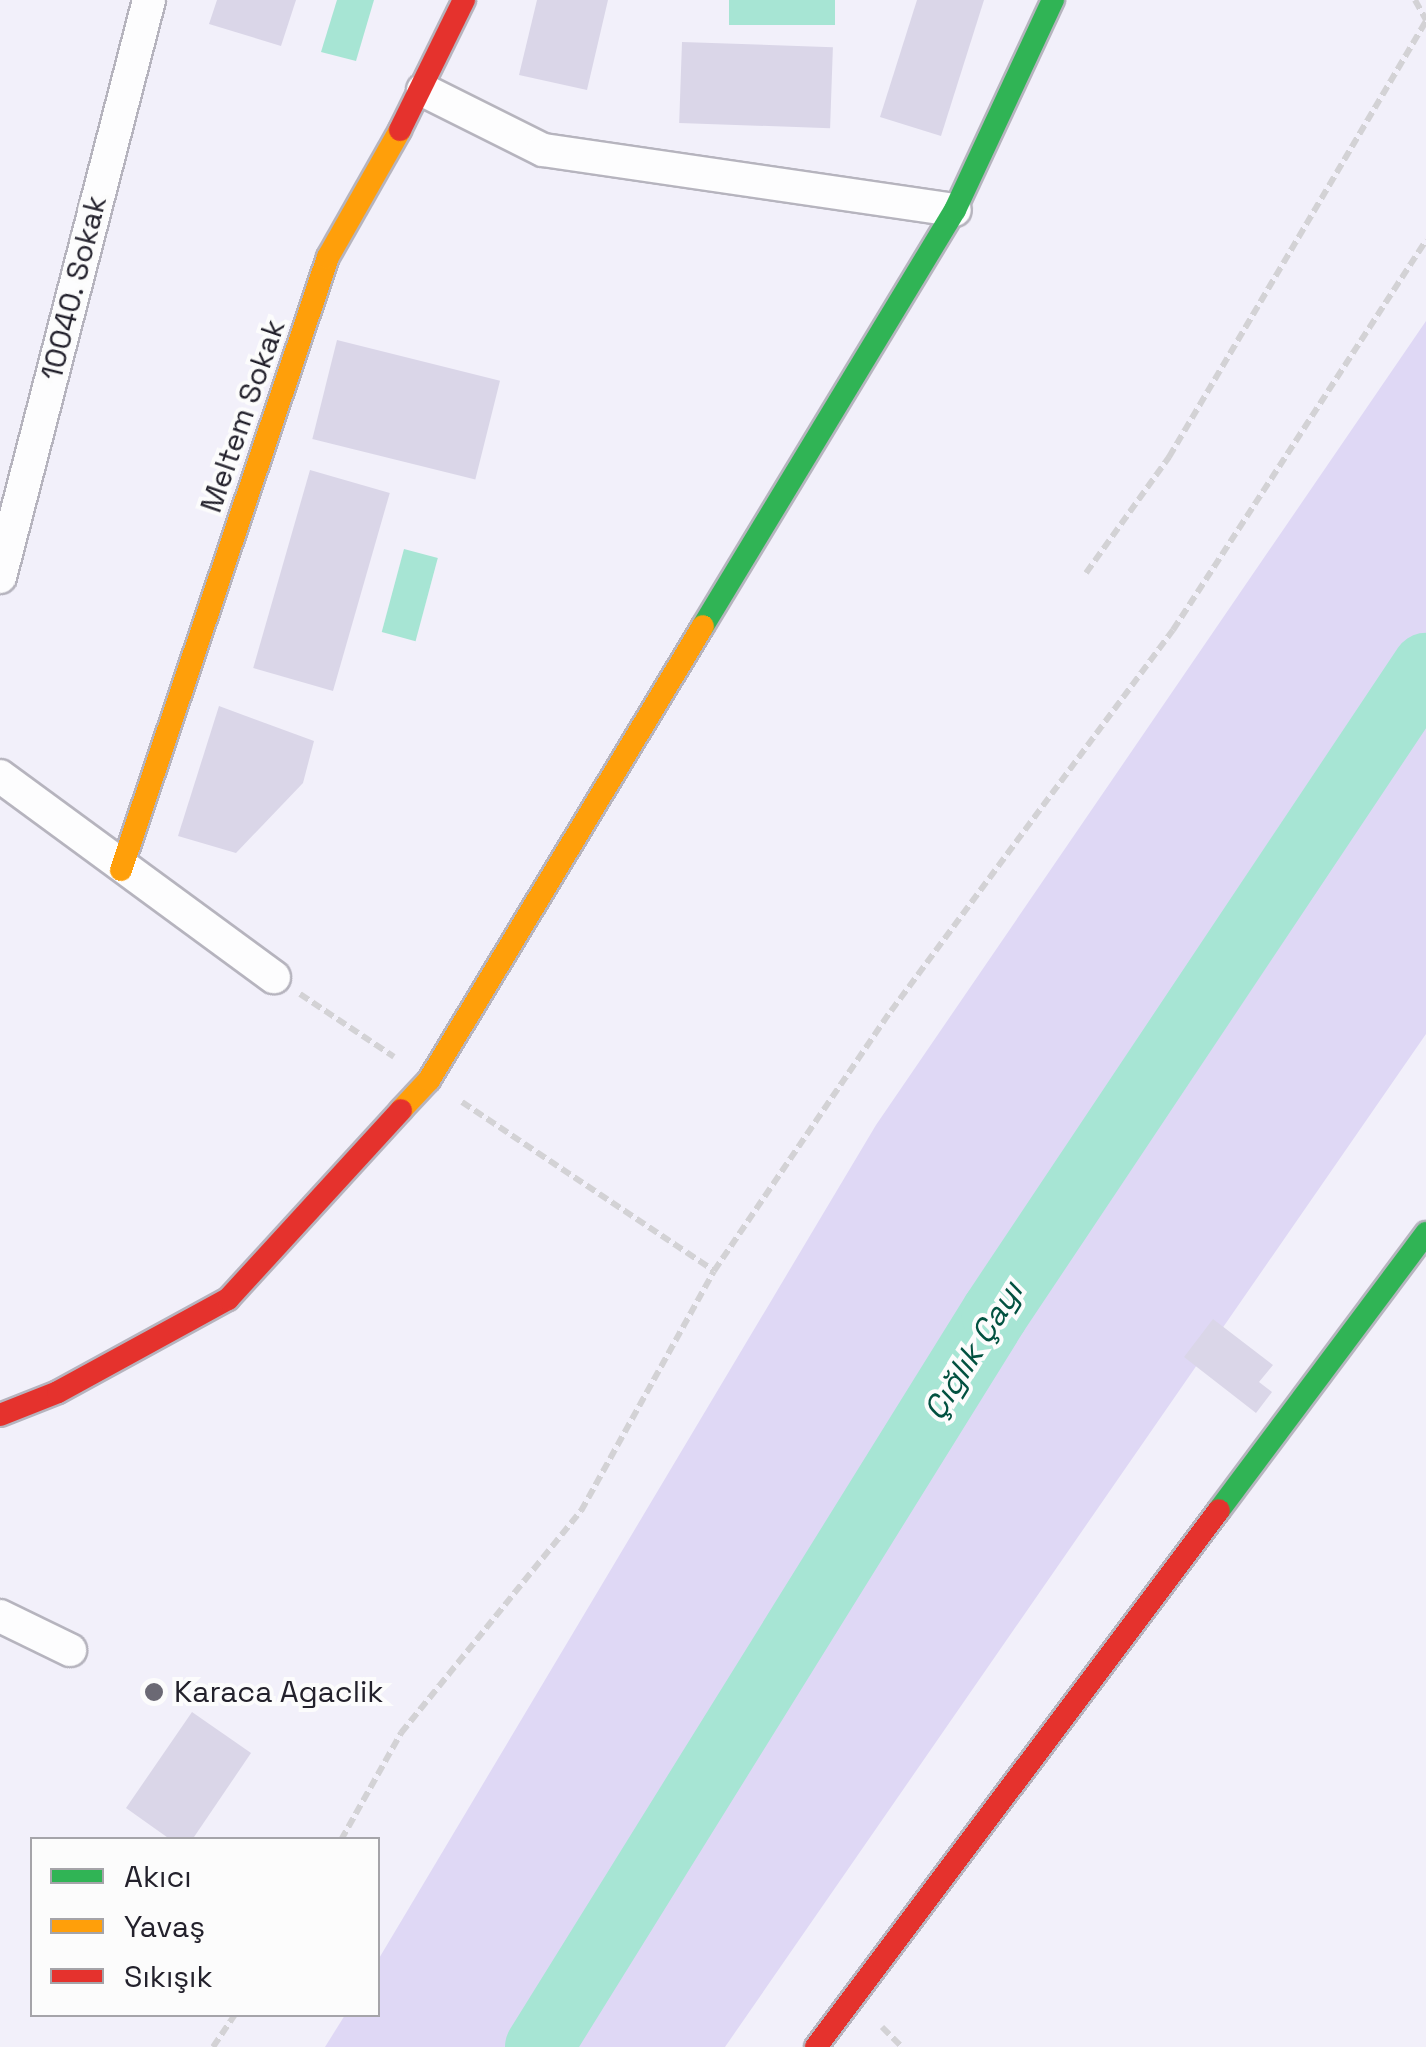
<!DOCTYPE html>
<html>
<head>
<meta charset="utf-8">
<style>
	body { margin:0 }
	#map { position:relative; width:1426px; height:2047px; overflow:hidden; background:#f2f0fa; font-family:"Space Grotesk",sans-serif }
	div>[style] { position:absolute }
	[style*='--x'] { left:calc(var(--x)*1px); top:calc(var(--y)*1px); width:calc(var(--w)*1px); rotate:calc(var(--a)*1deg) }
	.green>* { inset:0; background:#dfd8f5 }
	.water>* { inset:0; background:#a7e5d4; transform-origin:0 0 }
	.river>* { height:68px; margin:-34px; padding:0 34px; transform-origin:34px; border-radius:34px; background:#a7e5d4 }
	.building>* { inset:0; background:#dad6e8; transform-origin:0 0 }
	.path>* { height:6px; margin-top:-3px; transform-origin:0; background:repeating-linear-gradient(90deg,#d3d2d5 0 10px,transparent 0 15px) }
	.roads { filter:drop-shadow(2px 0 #b6b4be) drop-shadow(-2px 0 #b6b4be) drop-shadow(0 2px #b6b4be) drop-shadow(0 -2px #b6b4be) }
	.street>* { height:32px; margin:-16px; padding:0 16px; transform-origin:16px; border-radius:16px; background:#fdfdfe }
	.fast>* { height:22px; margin:-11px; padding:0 11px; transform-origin:11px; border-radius:11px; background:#30b455 }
	.slow>* { height:22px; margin:-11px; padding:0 11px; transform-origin:11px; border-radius:11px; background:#ff9f0a }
	.jam>* { height:22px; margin:-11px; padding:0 11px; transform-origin:11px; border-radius:11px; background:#e5322d }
	.dots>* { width:28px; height:28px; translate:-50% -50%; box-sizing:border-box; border:5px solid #fcfcfc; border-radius:50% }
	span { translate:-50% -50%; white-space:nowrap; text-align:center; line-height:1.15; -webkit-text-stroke:8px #fcfcfc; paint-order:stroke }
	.street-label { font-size:30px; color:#23212c }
	.poi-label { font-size:30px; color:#23212c }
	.left { translate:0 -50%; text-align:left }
	.water-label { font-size:32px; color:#025140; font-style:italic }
	.legend { position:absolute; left:30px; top:1837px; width:350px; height:180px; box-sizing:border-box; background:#fcfcfc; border:2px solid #a5a4a9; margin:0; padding:12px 18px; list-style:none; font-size:30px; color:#23212c }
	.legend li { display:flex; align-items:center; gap:20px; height:50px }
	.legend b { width:50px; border:2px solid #a5a4a9 }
</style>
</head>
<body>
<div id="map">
	<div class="green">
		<i style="clip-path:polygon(1426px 321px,1426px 1034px,725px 2047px,325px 2047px,345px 2015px,378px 2014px,378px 1960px,876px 1125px)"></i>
	</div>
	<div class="water">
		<i style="clip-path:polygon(337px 0,374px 0,356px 61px,321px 52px)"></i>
		<i style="left:729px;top:0;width:106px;height:25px"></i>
		<i style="left:404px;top:549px;width:35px;height:86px;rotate:15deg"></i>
	</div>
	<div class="river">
		<i style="--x:539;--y:2047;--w:864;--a:-58.15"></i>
		<i style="--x:995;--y:1313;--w:777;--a:-56.29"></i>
	</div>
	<div class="building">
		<i style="clip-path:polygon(217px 0,296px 0,281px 46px,209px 24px)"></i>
		<i style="clip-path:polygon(537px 0,608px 0,587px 90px,519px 75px)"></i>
		<i style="clip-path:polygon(917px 0,984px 0,941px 136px,880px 117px)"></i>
		<i style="left:682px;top:42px;width:151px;height:81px;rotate:2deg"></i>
		<i style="left:337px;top:340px;width:168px;height:102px;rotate:14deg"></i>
		<i style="left:310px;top:470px;width:83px;height:206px;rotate:16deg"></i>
		<i style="clip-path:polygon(219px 706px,314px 741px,303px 783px,236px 853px,178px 836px)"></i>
		<i style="clip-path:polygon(1213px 1319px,1273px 1365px,1259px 1382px,1272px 1392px,1256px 1413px,1184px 1357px)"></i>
		<i style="clip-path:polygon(192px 1712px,251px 1753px,192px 1840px,171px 1840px,126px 1808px)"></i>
	</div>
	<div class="path">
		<i style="--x:1415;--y:0;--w:23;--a:61"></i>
		<i style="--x:1086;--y:573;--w:143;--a:-54.4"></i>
		<i style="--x:1169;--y:457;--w:506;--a:-59.48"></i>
		<i style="--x:300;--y:994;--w:113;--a:33.8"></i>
		<i style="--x:462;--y:1102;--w:303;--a:33.8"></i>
		<i style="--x:714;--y:1271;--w:315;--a:-55.8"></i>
		<i style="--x:891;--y:1011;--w:474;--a:-53.5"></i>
		<i style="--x:1173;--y:630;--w:465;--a:-57"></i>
		<i style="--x:341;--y:1840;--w:123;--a:-60.7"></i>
		<i style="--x:401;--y:1733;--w:286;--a:-51"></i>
		<i style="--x:581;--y:1511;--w:274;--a:-61"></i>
		<i style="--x:882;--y:2027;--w:28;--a:45"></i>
		<i style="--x:213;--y:2047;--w:40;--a:-56"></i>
	</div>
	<div class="roads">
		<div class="street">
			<i style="--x:423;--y:90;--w:134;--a:26.6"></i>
			<i style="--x:543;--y:150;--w:416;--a:8.3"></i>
			<i style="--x:0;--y:577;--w:596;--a:-75.52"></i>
			<i style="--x:0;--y:776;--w:340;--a:36.3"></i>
			<i style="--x:0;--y:1616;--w:78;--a:25.9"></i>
		</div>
		<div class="fast">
			<i style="--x:703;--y:626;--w:486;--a:-58.8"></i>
			<i style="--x:955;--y:210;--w:232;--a:-65"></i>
			<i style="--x:1219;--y:1510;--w:346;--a:-53.2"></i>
		</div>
		<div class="slow">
			<i style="--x:121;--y:870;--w:647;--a:-71.34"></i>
			<i style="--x:328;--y:257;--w:146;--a:-60.4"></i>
			<i style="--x:401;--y:1110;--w:41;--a:-47"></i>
			<i style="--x:429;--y:1080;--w:530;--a:-58.89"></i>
		</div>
		<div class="jam">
			<i style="--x:400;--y:130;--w:145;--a:-63.8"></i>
			<i style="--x:0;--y:1415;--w:62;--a:-21.6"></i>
			<i style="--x:58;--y:1392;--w:194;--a:-28.7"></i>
			<i style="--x:228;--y:1299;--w:256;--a:-47.5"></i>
			<i style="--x:816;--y:2047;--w:671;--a:-53.11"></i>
		</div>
	</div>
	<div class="dots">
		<i style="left:154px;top:1692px;background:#6b6974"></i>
	</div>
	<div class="street-label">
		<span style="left:74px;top:288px;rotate:-76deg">10040. Sokak</span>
		<span style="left:243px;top:416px;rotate:-71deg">Meltem Sokak</span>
	</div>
	<div class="poi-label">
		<span class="left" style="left:174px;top:1692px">Karaca Agaclik</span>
	</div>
	<div class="water-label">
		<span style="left:973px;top:1351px;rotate:-58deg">Çığlık Çayı</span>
	</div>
	<ul class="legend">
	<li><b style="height:12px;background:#30b455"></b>Akıcı</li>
	<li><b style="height:12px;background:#ff9f0a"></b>Yavaş</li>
	<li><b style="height:12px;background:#e5322d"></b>Sıkışık</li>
	</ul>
</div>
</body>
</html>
